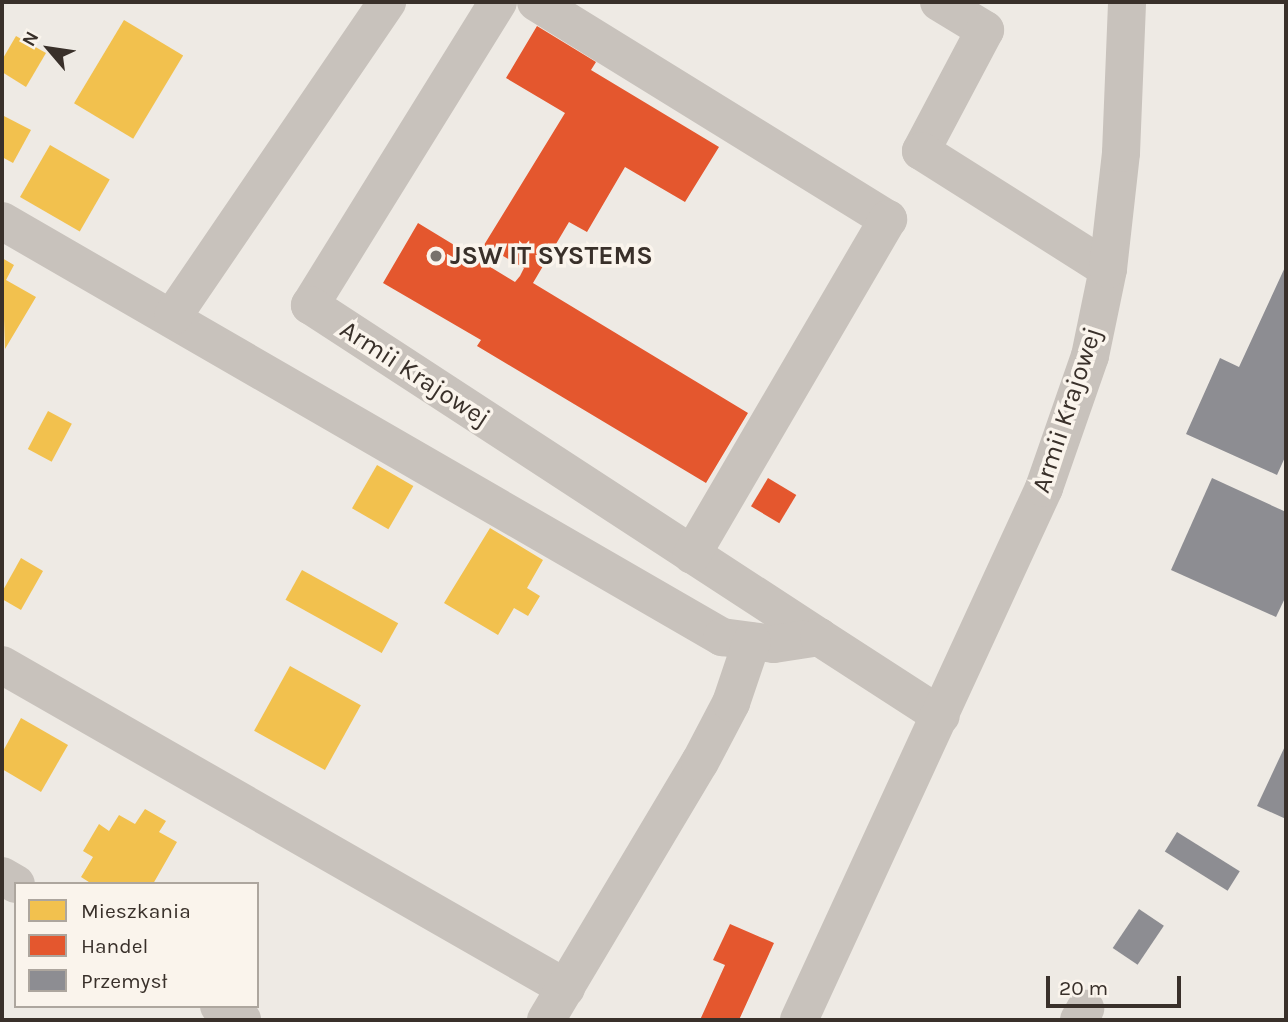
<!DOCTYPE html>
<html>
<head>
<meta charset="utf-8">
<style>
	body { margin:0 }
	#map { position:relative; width:1288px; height:1022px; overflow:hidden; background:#eeeae4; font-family:Karla,sans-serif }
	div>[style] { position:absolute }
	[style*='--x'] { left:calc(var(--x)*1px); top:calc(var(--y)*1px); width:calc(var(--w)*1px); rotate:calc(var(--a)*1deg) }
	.homes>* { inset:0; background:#f2c14e; transform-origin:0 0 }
	.shops>* { inset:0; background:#e4572e; transform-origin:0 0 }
	.industry>* { inset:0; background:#8d8d92; transform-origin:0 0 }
	.minor>* { height:38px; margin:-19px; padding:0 19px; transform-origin:19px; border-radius:19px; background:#c8c2bc }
	.dots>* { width:19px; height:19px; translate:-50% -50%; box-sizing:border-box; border:4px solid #faf4ec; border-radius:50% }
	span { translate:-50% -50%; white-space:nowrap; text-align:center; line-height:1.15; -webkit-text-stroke:7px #faf4ec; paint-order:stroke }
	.poi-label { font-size:26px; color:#39302a; font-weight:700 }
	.left { translate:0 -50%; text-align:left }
	.street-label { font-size:26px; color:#39302a }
	.frame { position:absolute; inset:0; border:4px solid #39302a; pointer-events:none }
	.legend { position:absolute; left:14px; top:882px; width:245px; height:126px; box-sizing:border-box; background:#faf4ec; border:2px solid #ada69e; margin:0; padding:9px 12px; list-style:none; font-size:21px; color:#39302a }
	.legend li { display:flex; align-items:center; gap:14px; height:35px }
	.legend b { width:35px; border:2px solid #ada69e }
	.north { position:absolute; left:14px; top:14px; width:70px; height:70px; -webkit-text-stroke:5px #faf4ec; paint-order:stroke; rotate:299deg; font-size:19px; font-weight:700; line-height:28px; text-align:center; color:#39302a }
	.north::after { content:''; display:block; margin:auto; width:24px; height:32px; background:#39302a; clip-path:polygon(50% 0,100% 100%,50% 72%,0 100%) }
	.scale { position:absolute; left:1046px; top:976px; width:135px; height:32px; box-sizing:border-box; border:4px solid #39302a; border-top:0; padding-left:9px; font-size:21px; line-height:24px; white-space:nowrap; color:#39302a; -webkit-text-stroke:5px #faf4ec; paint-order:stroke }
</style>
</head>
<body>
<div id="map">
	<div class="homes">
		<i style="left:124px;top:20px;width:69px;height:97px;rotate:31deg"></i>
		<i style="clip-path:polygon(16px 36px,46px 53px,26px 87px,2px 72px,2px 60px)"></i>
		<i style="clip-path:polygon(2px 115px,31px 130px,13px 163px,2px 157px)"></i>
		<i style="left:50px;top:145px;width:69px;height:60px;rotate:30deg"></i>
		<i style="clip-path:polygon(2px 258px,14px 265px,6px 280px,36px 297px,5px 349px)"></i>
		<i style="left:48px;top:411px;width:27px;height:43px;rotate:28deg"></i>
		<i style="left:377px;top:465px;width:42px;height:50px;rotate:30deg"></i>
		<i style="clip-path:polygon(490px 528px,543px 560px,527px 588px,540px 596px,528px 616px,514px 608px,498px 635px,444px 603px)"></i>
		<i style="clip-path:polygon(21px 558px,43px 571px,21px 610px,2px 599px,2px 592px)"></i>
		<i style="left:302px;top:570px;width:110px;height:34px;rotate:29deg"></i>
		<i style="left:290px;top:666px;width:81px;height:74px;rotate:29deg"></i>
		<i style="clip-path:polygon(21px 718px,68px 745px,41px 792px,2px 769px,2px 753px)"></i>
		<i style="clip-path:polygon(145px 809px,166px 821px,159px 832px,177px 842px,153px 884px,92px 884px,81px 877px,93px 857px,83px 851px,99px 824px,109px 831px,119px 815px,135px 824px)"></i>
	</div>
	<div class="shops">
		<i style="clip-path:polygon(537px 26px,596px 62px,591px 70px,719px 147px,685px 202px,625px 167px,587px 232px,569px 222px,533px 283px,748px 413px,706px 483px,477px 346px,481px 340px,383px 283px,418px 223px,515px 282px,520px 276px,524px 268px,484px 245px,565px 113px,506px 78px)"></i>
		<i style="left:768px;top:478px;width:33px;height:33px;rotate:31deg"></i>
		<i style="clip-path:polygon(730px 924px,774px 943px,739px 1020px,700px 1020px,725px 965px,713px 960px)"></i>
	</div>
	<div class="industry">
		<i style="clip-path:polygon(1286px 265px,1286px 455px,1277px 475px,1186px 434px,1220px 358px,1239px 367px)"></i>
		<i style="clip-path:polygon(1212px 478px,1286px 512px,1286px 596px,1276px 617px,1171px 570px)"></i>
		<i style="clip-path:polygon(1286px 744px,1286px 819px,1257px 806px)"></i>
		<i style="left:1177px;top:832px;width:74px;height:23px;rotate:32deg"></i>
		<i style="left:1139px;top:909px;width:30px;height:47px;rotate:34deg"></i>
	</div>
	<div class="minor">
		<i style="--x:498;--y:2;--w:357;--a:121.8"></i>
		<i style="--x:310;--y:305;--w:608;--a:33.11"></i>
		<i style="--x:536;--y:2;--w:414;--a:31.7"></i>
		<i style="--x:888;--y:219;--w:389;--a:120.3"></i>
		<i style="--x:939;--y:2;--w:54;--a:31.3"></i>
		<i style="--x:985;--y:30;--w:137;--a:117.9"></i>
		<i style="--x:921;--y:151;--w:221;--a:32.3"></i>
		<i style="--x:2;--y:221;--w:832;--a:30.02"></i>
		<i style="--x:722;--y:637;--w:52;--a:7.7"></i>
		<i style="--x:774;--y:644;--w:46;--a:-8.8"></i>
		<i style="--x:819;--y:637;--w:145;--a:32.9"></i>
		<i style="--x:173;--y:316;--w:380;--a:-55.7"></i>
		<i style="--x:2;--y:665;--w:650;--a:29.8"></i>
		<i style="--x:2;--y:876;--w:16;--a:30"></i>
		<i style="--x:219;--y:1006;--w:27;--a:31"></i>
		<i style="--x:546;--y:1020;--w:300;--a:-59.2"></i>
		<i style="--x:700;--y:762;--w:67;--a:-62.3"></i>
		<i style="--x:731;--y:703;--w:65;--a:-71.3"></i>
		<i style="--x:799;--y:1020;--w:586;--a:-65.27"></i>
		<i style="--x:1044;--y:488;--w:140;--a:-70.8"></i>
		<i style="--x:1090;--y:356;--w:89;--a:-78.3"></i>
		<i style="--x:1108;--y:269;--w:117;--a:-83.6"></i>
		<i style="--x:1121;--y:153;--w:151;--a:-87.7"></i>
		<i style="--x:1079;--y:1020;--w:13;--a:-61"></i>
	</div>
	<div class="dots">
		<i style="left:436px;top:256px;background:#78716b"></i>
	</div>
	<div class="poi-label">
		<span class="left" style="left:450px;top:256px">JSW IT SYSTEMS</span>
	</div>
	<div class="street-label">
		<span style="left:415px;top:374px;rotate:33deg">Armii Krajowej</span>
		<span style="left:1067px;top:410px;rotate:-72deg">Armii Krajowej</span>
	</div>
	<div class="frame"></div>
	<ul class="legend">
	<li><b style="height:19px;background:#f2c14e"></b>Mieszkania</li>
	<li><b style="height:19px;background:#e4572e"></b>Handel</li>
	<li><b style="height:19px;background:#8d8d92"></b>Przemysł</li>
	</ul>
	<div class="north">N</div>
	<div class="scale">20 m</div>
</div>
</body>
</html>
